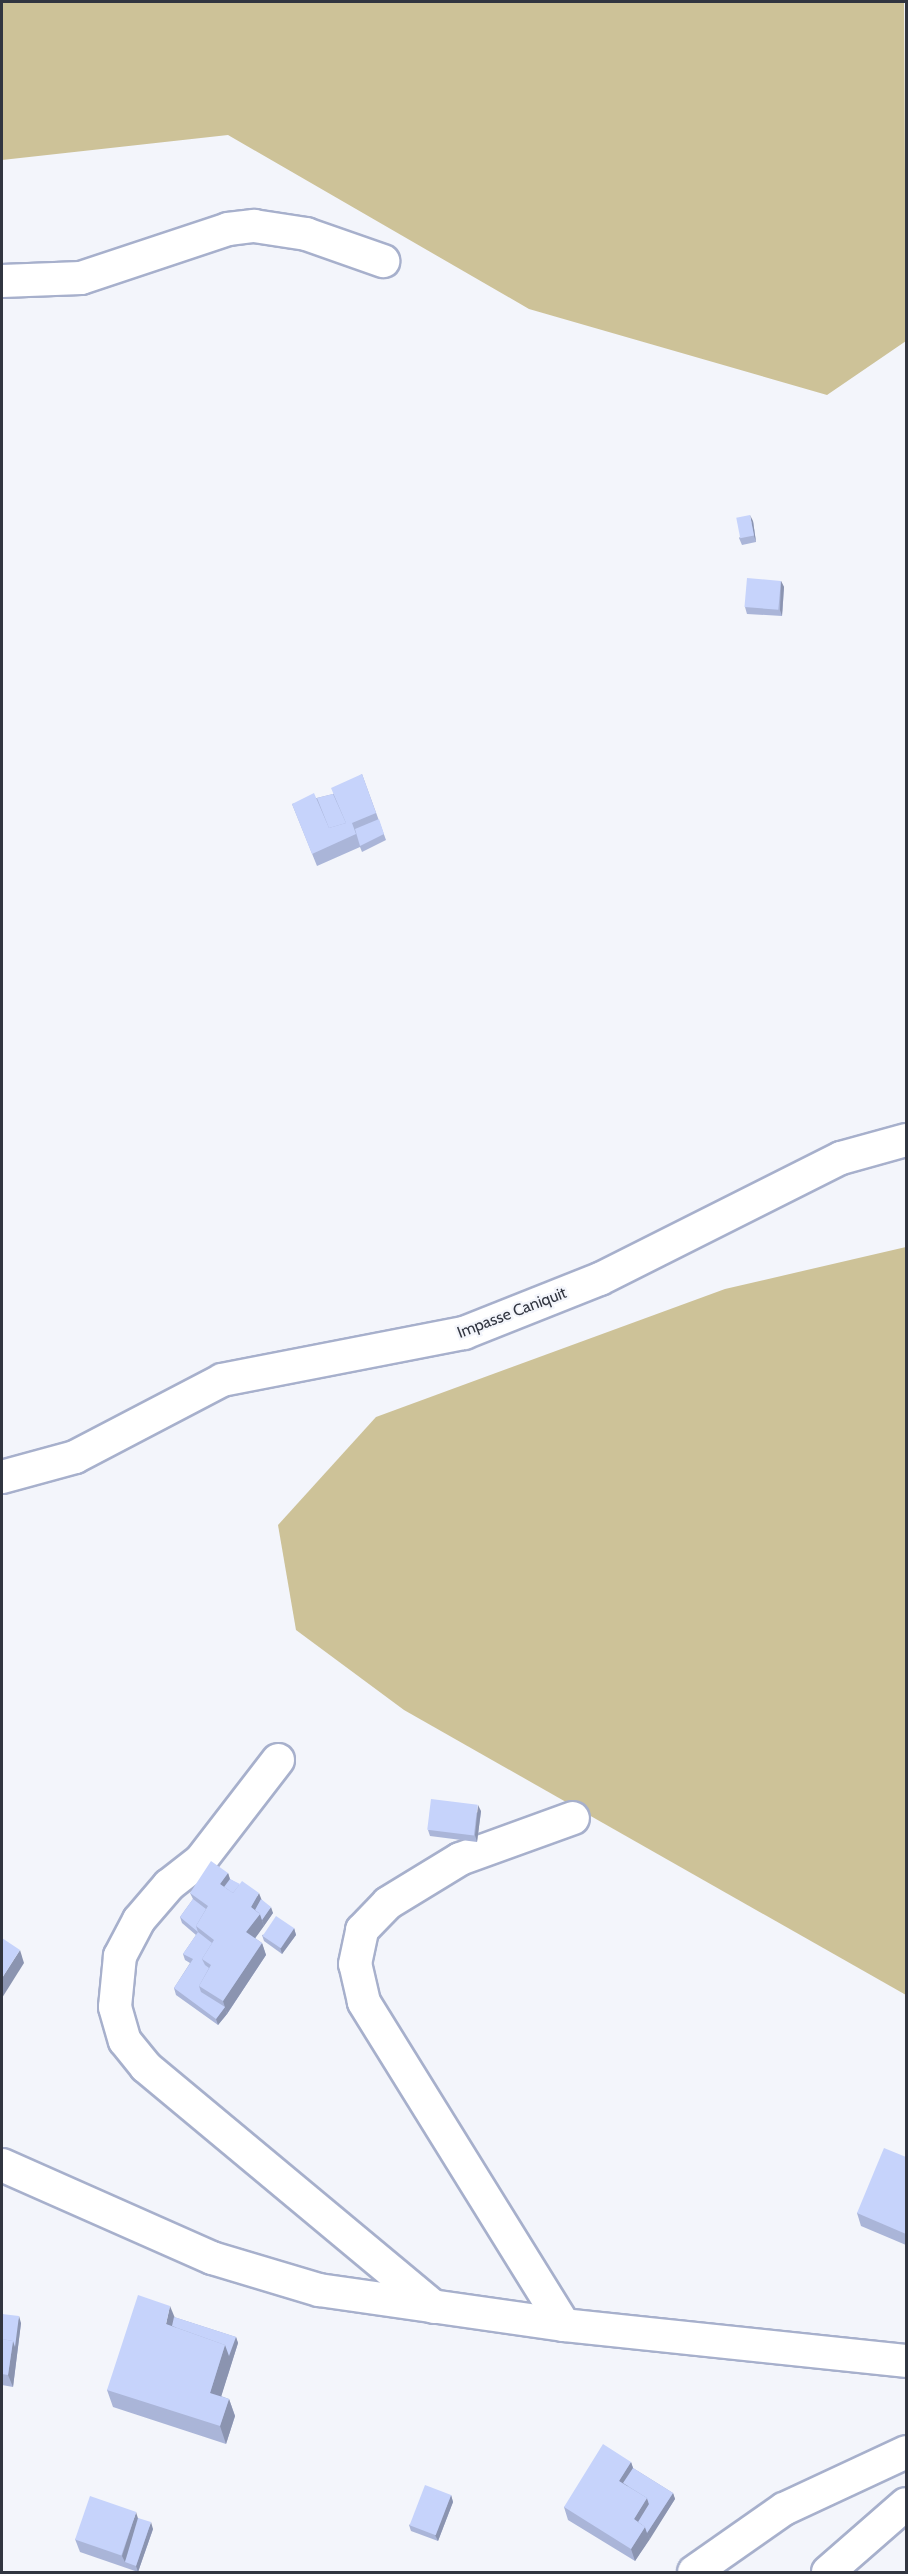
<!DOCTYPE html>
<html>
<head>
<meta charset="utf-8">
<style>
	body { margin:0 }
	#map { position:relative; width:908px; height:2574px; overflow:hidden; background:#f3f5fb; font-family:Cabin,sans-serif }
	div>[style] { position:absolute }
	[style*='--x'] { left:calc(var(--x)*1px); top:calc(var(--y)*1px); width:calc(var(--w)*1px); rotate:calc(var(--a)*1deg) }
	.forest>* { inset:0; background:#cdc298 }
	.roads { filter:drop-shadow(2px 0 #a7b0cc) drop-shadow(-2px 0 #a7b0cc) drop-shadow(0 2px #a7b0cc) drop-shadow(0 -2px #a7b0cc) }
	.minor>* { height:32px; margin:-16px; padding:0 16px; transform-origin:16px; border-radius:16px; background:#fff }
	.wall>* { inset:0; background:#aab5d8 }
	.shaded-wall>* { inset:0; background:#8b94b0 }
	.building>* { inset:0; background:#c6d3fb; transform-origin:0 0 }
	span { translate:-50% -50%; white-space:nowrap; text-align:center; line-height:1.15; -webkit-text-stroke:4.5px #f3f5fb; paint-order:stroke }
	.street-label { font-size:16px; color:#313540 }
	.frame { position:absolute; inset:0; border:3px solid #313540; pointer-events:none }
</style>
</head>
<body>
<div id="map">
	<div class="forest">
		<i style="clip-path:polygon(2px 2px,904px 2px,906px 341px,827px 395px,529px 309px,228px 135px,2px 160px)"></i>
		<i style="clip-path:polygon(906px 1247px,906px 1995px,404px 1710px,296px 1630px,278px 1525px,376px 1417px,725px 1289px)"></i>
	</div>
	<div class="roads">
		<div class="minor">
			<i style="--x:2;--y:281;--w:79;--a:-2.2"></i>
			<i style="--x:81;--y:278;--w:155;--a:-18.4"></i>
			<i style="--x:228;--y:229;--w:26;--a:-7"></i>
			<i style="--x:254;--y:226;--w:53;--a:8.7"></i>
			<i style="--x:306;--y:234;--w:82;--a:19.3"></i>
			<i style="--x:2;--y:1477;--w:76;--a:-15.3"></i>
			<i style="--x:75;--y:1457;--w:166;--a:-27.6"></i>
			<i style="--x:222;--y:1380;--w:247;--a:-11"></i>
			<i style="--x:464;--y:1333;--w:146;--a:-21.7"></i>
			<i style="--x:600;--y:1279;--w:270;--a:-26.7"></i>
			<i style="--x:841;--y:1158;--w:67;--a:-15.5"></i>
			<i style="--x:278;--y:1760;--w:126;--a:127.6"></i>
			<i style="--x:201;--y:1860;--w:41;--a:142"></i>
			<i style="--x:169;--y:1885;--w:46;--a:130.6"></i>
			<i style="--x:139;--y:1920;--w:41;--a:117.8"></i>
			<i style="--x:120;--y:1956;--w:51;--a:95.6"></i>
			<i style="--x:115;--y:2007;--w:35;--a:74"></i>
			<i style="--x:125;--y:2041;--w:33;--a:51"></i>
			<i style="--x:146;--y:2067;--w:375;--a:39.8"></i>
			<i style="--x:2;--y:2165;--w:230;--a:23.9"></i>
			<i style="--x:212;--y:2258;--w:112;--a:16.7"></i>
			<i style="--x:319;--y:2290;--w:247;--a:8.1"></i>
			<i style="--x:564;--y:2325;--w:344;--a:6"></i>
			<i style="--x:564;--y:2325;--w:380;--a:-121.8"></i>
			<i style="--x:364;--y:2002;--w:39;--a:-103"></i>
			<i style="--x:355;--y:1964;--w:35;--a:-78"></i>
			<i style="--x:362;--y:1930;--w:37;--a:-46"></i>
			<i style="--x:388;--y:1903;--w:84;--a:-31.4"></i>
			<i style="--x:460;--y:1859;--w:120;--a:-19.9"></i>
			<i style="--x:694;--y:2572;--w:110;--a:-35"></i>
			<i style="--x:784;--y:2509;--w:135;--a:-25"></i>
			<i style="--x:828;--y:2572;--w:103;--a:-41.1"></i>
		</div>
	</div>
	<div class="wall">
		<i style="clip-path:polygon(753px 521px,756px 542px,742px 545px,739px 538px)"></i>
		<i style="clip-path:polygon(781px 581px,784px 587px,782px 616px,747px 614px,745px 607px)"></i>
		<i style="clip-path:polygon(362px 774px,386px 840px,362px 852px,360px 847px,317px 866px,292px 804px,333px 794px)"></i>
		<i style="clip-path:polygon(481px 1811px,477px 1842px,430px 1836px,428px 1830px)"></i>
		<i style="clip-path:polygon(228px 1873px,230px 1879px,261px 1899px,273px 1913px,255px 1938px,262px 1943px,266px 1955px,227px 2014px,218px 2025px,176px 1995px,174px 1988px,190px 1963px,185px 1960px,183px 1954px,196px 1935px,182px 1923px,180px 1917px,193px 1899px,190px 1893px)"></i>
		<i style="clip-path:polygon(294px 1928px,296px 1935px,282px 1954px,264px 1941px,262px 1935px)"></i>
		<i style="clip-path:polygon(906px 2157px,906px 2245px,861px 2226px,857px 2213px)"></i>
		<i style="clip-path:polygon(2px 2314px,21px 2323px,13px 2387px,2px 2385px)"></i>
		<i style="clip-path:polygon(174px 2317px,236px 2337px,238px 2343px,221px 2396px,229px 2399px,235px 2416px,226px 2444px,113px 2407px,107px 2390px)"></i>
		<i style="clip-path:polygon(631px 2462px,633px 2468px,673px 2493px,675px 2499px,635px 2561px,568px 2520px,564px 2507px)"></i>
		<i style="clip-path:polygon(451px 2495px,453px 2502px,438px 2541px,411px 2531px,409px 2525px)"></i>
		<i style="clip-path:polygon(138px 2518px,153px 2529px,138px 2572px,80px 2552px,75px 2539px)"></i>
	</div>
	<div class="shaded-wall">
		<i style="clip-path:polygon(750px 515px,753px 521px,756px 542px,754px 536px)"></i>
		<i style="clip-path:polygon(781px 581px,784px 587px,782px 616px,780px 610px)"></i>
		<i style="clip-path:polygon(478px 1805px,481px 1811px,477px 1842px,475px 1835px)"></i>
		<i style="clip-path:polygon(228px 1873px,232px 1886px,227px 1893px,220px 1884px)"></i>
		<i style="clip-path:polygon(259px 1893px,264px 1906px,257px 1916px,251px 1907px)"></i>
		<i style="clip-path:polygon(271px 1907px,273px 1913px,264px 1926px,262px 1920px)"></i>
		<i style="clip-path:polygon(260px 1914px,264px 1926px,251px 1944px,246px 1932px)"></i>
		<i style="clip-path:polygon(294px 1928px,296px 1935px,282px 1954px,280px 1947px)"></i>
		<i style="clip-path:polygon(262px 1943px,266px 1955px,227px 2014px,223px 2001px)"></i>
		<i style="clip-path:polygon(20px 1950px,24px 1963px,2px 1998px,2px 1978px)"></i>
		<i style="clip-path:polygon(225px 2007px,227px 2014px,218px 2025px,216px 2019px)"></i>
		<i style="clip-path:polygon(170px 2306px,177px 2323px,173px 2337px,166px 2324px)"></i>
		<i style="clip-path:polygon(19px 2316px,21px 2323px,13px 2387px,8px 2375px,13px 2341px)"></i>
		<i style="clip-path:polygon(236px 2337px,238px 2343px,217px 2410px,210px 2393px,225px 2345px)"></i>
		<i style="clip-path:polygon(229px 2399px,235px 2416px,226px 2444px,220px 2426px)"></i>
		<i style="clip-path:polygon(631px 2462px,635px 2474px,626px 2490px,619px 2481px)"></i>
		<i style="clip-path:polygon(673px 2493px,675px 2499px,650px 2539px,647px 2533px)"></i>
		<i style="clip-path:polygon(451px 2495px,453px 2502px,438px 2541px,435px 2535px)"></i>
		<i style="clip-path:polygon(647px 2498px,651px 2511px,640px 2528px,634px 2519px)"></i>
		<i style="clip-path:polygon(136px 2512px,140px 2525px,125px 2562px,122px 2556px)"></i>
		<i style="clip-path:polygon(151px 2522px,153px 2529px,138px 2572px,136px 2566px)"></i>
		<i style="clip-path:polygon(645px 2527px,650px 2539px,635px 2561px,631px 2549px)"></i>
	</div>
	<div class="building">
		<i style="left:750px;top:515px;width:21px;height:14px;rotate:79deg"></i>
		<i style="left:747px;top:578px;width:34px;height:29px;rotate:5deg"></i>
		<i style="clip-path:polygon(362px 774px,376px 813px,352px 823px,356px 834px,312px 854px,292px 804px,314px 793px,329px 828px,346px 823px,331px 788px)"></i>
		<i style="clip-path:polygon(333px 794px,346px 823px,329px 828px,317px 798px)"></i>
		<i style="clip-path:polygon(379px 819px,384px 834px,360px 846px,355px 829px)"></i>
		<i style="left:431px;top:1799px;width:47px;height:31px;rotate:7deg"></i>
		<i style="clip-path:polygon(211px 1861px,228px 1873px,220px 1884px,233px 1893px,242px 1881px,259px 1893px,251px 1907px,260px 1914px,246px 1932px,262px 1943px,223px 2001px,199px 1986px,211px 1965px,202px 1959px,214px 1940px,196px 1926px,208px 1906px,190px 1893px)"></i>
		<i style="clip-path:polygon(230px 1879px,240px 1884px,233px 1893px,224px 1887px)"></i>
		<i style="clip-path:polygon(193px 1899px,206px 1909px,196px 1926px,198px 1932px,180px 1917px)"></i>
		<i style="clip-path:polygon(261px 1899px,271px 1907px,262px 1920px,260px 1914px,255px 1910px)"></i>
		<i style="left:276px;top:1916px;width:22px;height:24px;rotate:34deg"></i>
		<i style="clip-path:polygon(198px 1932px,212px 1943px,202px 1959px,205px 1965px,209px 1968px,199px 1986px,201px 1992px,225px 2007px,216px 2019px,174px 1988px,193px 1959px,183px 1954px)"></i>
		<i style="clip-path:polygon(2px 1938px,20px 1950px,2px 1978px)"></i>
		<i style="clip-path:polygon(884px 2148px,906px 2157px,906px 2234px,857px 2213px)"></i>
		<i style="clip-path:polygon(138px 2295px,170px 2306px,166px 2324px,225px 2345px,210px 2393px,229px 2399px,220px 2426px,107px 2390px)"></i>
		<i style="clip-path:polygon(2px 2314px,19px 2316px,15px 2347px,13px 2341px,2px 2339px)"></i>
		<i style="clip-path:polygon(174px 2317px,236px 2337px,229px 2356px,225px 2345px,172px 2326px)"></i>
		<i style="clip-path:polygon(2px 2339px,13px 2341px,8px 2375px,2px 2374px)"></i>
		<i style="clip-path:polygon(603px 2444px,631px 2462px,619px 2481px,647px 2498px,634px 2519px,645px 2527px,631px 2549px,564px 2507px)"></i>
		<i style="clip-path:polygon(633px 2468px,673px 2493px,647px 2533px,645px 2527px,638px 2522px,649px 2504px,647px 2498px,623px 2483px)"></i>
		<i style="left:425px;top:2485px;width:28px;height:43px;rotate:21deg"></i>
		<i style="left:90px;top:2496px;width:49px;height:46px;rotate:19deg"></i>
		<i style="clip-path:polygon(138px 2518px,151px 2522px,136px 2566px,125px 2562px)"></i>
	</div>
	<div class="street-label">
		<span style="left:512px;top:1313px;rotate:-21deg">Impasse Caniquit</span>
	</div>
	<div class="frame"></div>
</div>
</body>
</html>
